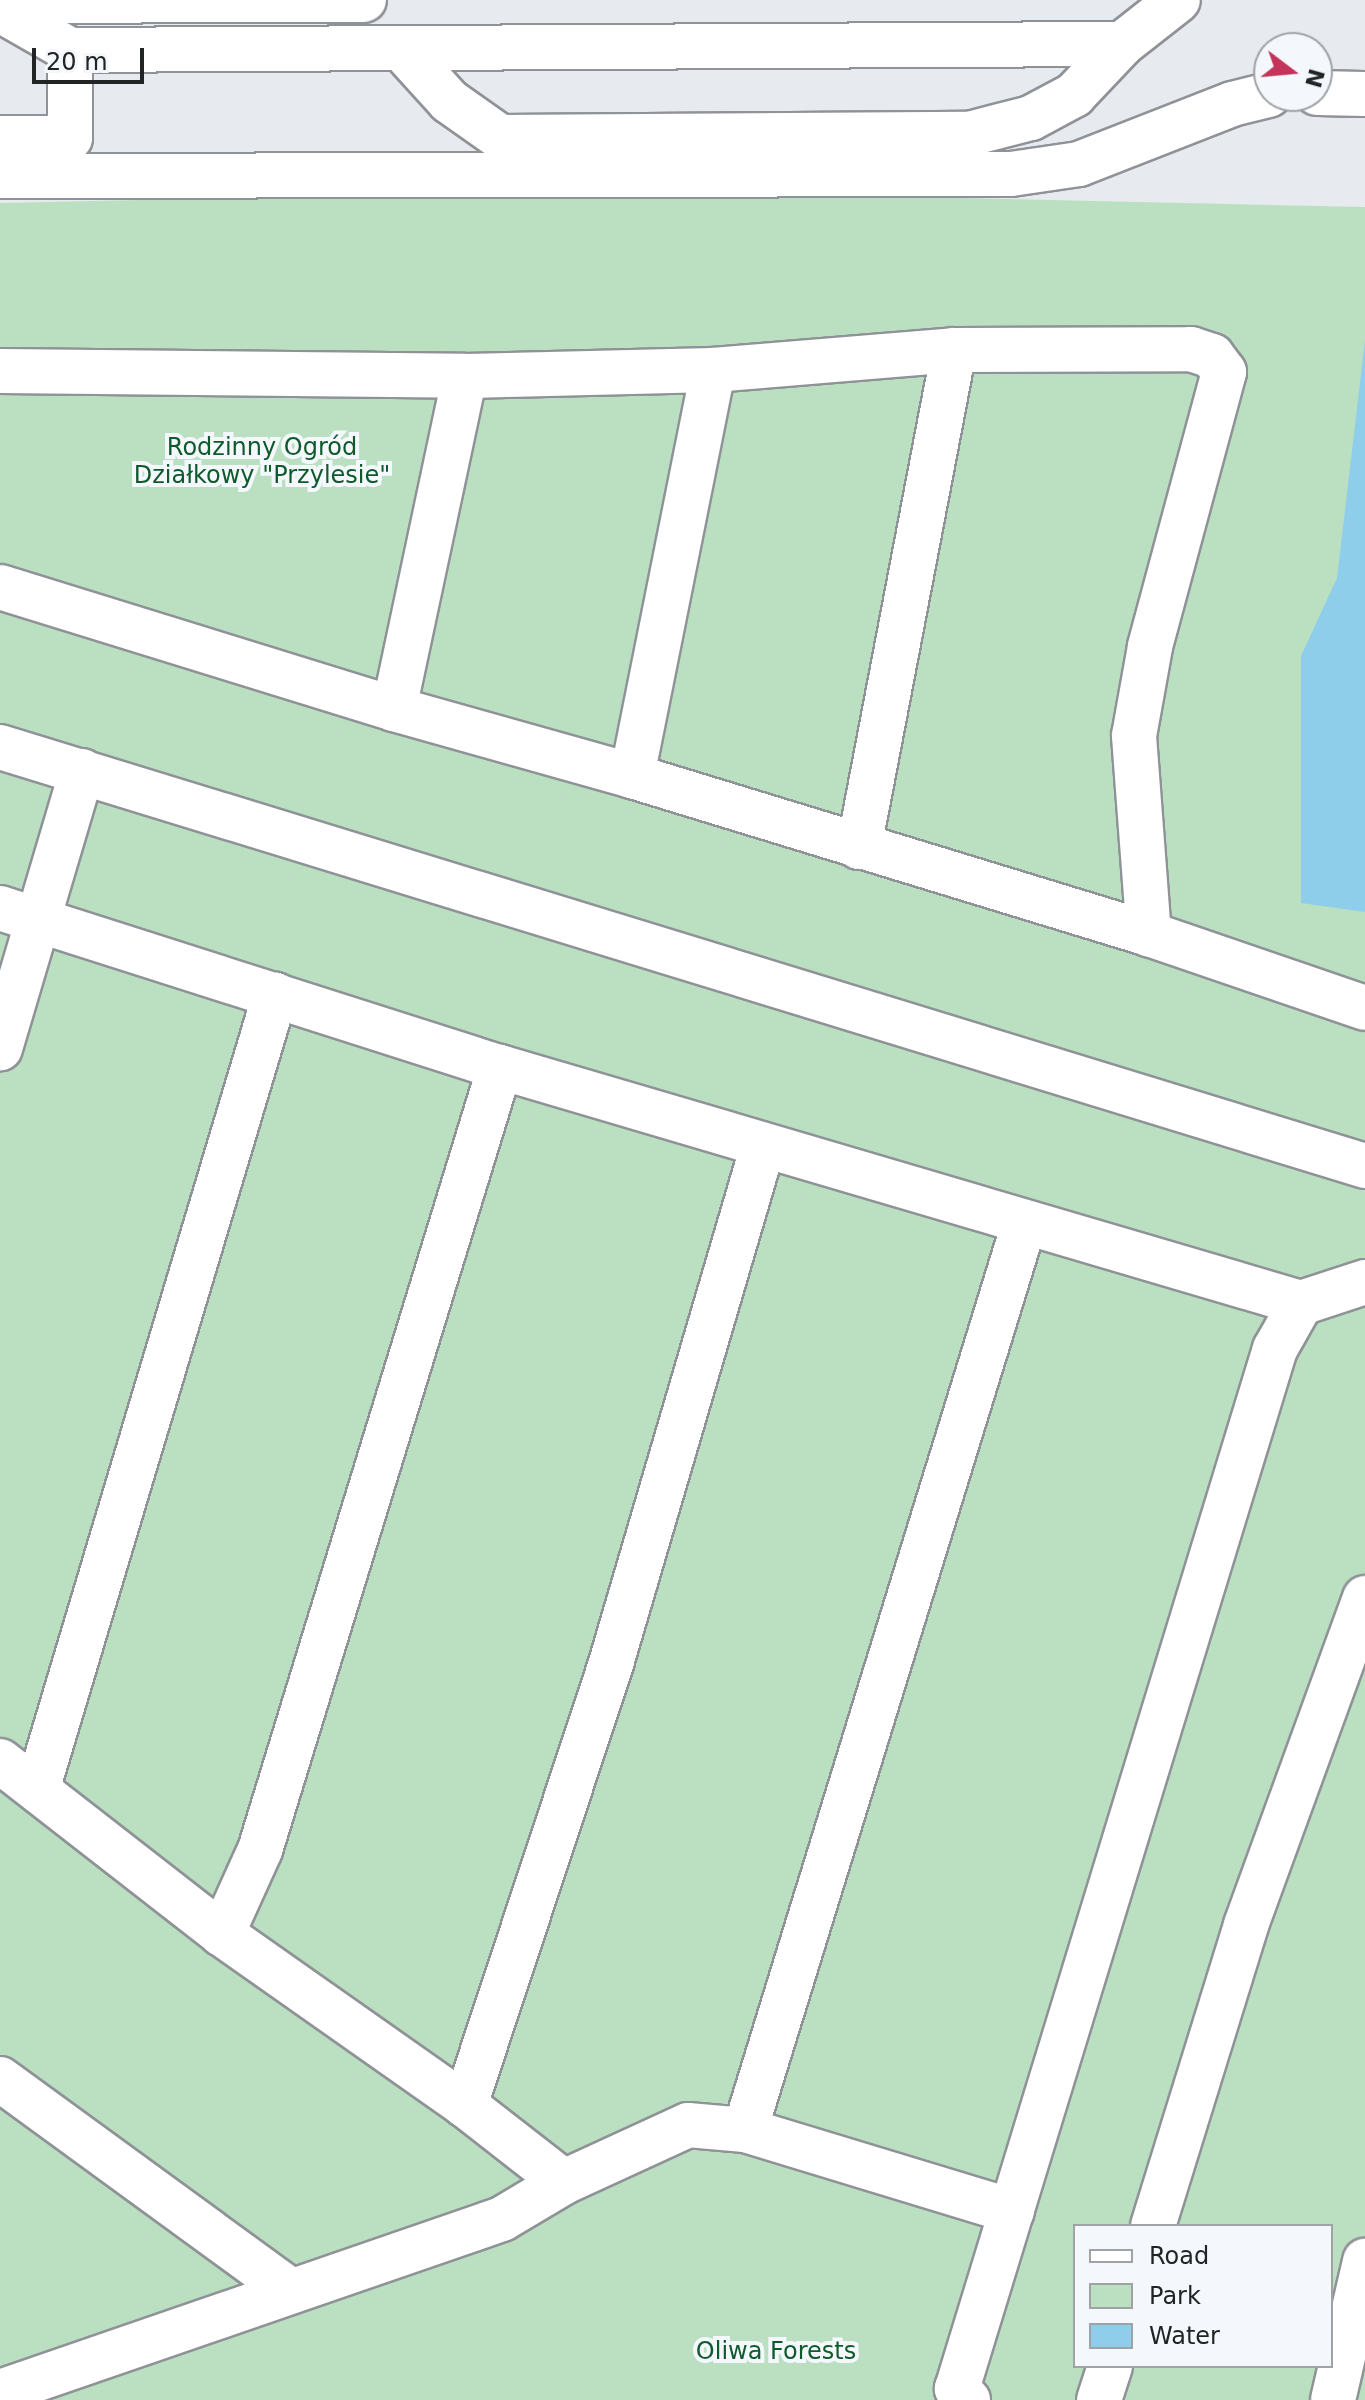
<!DOCTYPE html>
<html>
<head>
<meta charset="utf-8">
<style>
	body { margin:0 }
	#map { position:relative; width:1365px; height:2400px; overflow:hidden; background:#e7eaef; font-family:"DejaVu Sans",sans-serif }
	div>[style] { position:absolute }
	[style*='--x'] { left:calc(var(--x)*1px); top:calc(var(--y)*1px); width:calc(var(--w)*1px); rotate:calc(var(--a)*1deg) }
	.green>* { inset:0; background:#bae0c1 }
	.water>* { inset:0; background:#8fceea }
	.roads { filter:drop-shadow(2px 0 #8f9297) drop-shadow(-2px 0 #8f9297) drop-shadow(0 2px #8f9297) drop-shadow(0 -2px #8f9297) }
	.minor>* { height:44px; margin:-22px; padding:0 22px; transform-origin:22px; border-radius:22px; background:#fff }
	.highway>* { height:44px; margin:-22px; padding:0 22px; transform-origin:22px; border-radius:22px; background:#fff }
	span { translate:-50% -50%; white-space:nowrap; text-align:center; line-height:1.15; -webkit-text-stroke:8px #f4f8fc; paint-order:stroke }
	.park-label { font-size:24px; color:#0e5a2b }
	.legend { position:absolute; left:1073px; top:2224px; width:260px; height:144px; box-sizing:border-box; background:#f4f8fc; border:2px solid #a0a3a6; margin:0; padding:10px 14px; list-style:none; font-size:24px; color:#222325 }
	.legend li { display:flex; align-items:center; gap:16px; height:40px }
	.legend b { width:40px; border:2px solid #a0a3a6 }
	.north { position:absolute; left:1253px; top:32px; width:80px; height:80px; box-sizing:border-box; background:#f4f8fc; border:2px solid #a0a3a6; border-radius:50%; rotate:106deg; font-size:22px; font-weight:700; line-height:32px; text-align:center; color:#222325 }
	.north::after { content:''; display:block; margin:auto; width:28px; height:36px; background:#c3335a; clip-path:polygon(50% 0,100% 100%,50% 72%,0 100%) }
	.scale { position:absolute; left:32px; top:48px; width:112px; height:36px; box-sizing:border-box; border:4px solid #222325; border-top:0; padding-left:10px; font-size:24px; line-height:28px; white-space:nowrap; color:#222325; -webkit-text-stroke:6px #f4f8fc; paint-order:stroke }
</style>
</head>
<body>
<div id="map">
	<div class="green">
		<i style="clip-path:polygon(evenodd,603px 190px,1365px 207px,1365px 2400px,0 2400px,0 203px,603px 190px,1075px 2226px,1331px 2226px,1331px 2366px,1075px 2366px,1075px 2226px)"></i>
	</div>
	<div class="water">
		<i style="clip-path:polygon(1365px 340px,1365px 912px,1301px 903px,1301px 656px,1337px 578px)"></i>
	</div>
	<div class="roads">
		<div class="minor">
			<i style="--x:0;--y:10;--w:81;--a:29.7"></i>
			<i style="--x:70;--y:50;--w:1052;--a:-0.33"></i>
			<i style="--x:401;--y:48;--w:72;--a:47.8"></i>
			<i style="--x:449;--y:101;--w:62;--a:35.2"></i>
			<i style="--x:500;--y:137;--w:469;--a:-0.4"></i>
			<i style="--x:969;--y:134;--w:64;--a:-14.5"></i>
			<i style="--x:1031;--y:118;--w:49;--a:-28.1"></i>
			<i style="--x:1074;--y:95;--w:70;--a:-46.7"></i>
			<i style="--x:1122;--y:44;--w:71;--a:-38.2"></i>
			<i style="--x:1317;--y:93;--w:48;--a:1.2"></i>
			<i style="--x:0;--y:138;--w:70;--a:0"></i>
			<i style="--x:70;--y:138;--w:88;--a:-90"></i>
			<i style="--x:0;--y:176;--w:1011;--a:-0.11"></i>
			<i style="--x:1011;--y:174;--w:69;--a:-8.4"></i>
			<i style="--x:1079;--y:164;--w:164;--a:-21.4"></i>
			<i style="--x:1232;--y:104;--w:38;--a:-14"></i>
			<i style="--x:0;--y:371;--w:465;--a:0.6"></i>
			<i style="--x:465;--y:376;--w:248;--a:-1.4"></i>
			<i style="--x:713;--y:370;--w:242;--a:-4.7"></i>
			<i style="--x:954;--y:350;--w:237;--a:-0.2"></i>
			<i style="--x:1191;--y:349;--w:22;--a:18"></i>
			<i style="--x:1212;--y:356;--w:20;--a:53"></i>
			<i style="--x:1224;--y:372;--w:285;--a:105.1"></i>
			<i style="--x:1150;--y:647;--w:90;--a:100.2"></i>
			<i style="--x:1134;--y:736;--w:199;--a:85.7"></i>
			<i style="--x:0;--y:587;--w:412;--a:17.2"></i>
			<i style="--x:394;--y:709;--w:247;--a:15.7"></i>
			<i style="--x:632;--y:776;--w:541;--a:16.99"></i>
			<i style="--x:1149;--y:934;--w:228;--a:18.9"></i>
			<i style="--x:394;--y:709;--w:340;--a:-78"></i>
			<i style="--x:0;--y:747;--w:1428;--a:17.06"></i>
			<i style="--x:82;--y:771;--w:155;--a:106.5"></i>
			<i style="--x:38;--y:920;--w:485;--a:17.7"></i>
			<i style="--x:500;--y:1067;--w:835;--a:16.42"></i>
			<i style="--x:1301;--y:1303;--w:67;--a:-18.2"></i>
			<i style="--x:632;--y:776;--w:414;--a:-78.7"></i>
			<i style="--x:859;--y:847;--w:506;--a:-79.18"></i>
			<i style="--x:0;--y:908;--w:40;--a:18"></i>
			<i style="--x:38;--y:920;--w:134;--a:106.5"></i>
			<i style="--x:0;--y:1761;--w:281;--a:37.9"></i>
			<i style="--x:222;--y:1934;--w:297;--a:35.1"></i>
			<i style="--x:465;--y:2105;--w:125;--a:37.9"></i>
			<i style="--x:564;--y:2182;--w:72;--a:149.2"></i>
			<i style="--x:502;--y:2219;--w:531;--a:160.98"></i>
			<i style="--x:38;--y:1787;--w:827;--a:-73.34"></i>
			<i style="--x:222;--y:1934;--w:92;--a:-65.7"></i>
			<i style="--x:260;--y:1850;--w:819;--a:-72.96"></i>
			<i style="--x:0;--y:2079;--w:360;--a:36.1"></i>
			<i style="--x:465;--y:2105;--w:469;--a:-71.7"></i>
			<i style="--x:612;--y:1660;--w:536;--a:-73.63"></i>
			<i style="--x:745;--y:2130;--w:948;--a:-72.88"></i>
			<i style="--x:564;--y:2182;--w:136;--a:-24.7"></i>
			<i style="--x:688;--y:2125;--w:57;--a:5"></i>
			<i style="--x:745;--y:2130;--w:279;--a:16.9"></i>
			<i style="--x:1153;--y:2226;--w:315;--a:-72.8"></i>
			<i style="--x:1246;--y:1925;--w:348;--a:-70"></i>
			<i style="--x:968;--y:2400;--w:16;--a:-135"></i>
			<i style="--x:957;--y:2389;--w:1088;--a:-73"></i>
			<i style="--x:1275;--y:1349;--w:53;--a:-60.5"></i>
			<i style="--x:1099;--y:2400;--w:36;--a:-72"></i>
			<i style="--x:1333;--y:2400;--w:143;--a:-77"></i>
		</div>
		<div class="highway">
			<i style="--x:0;--y:1;--w:364;--a:-0.2"></i>
		</div>
	</div>
	<div class="park-label">
		<span style="left:262px;top:462px">Rodzinny Ogród<br>Działkowy "Przylesie"</span>
		<span style="left:776px;top:2352px">Oliwa Forests</span>
	</div>
	<ul class="legend">
	<li><b style="height:10px;background:#fff"></b>Road</li>
	<li><b style="height:22px;background:#bae0c1"></b>Park</li>
	<li><b style="height:22px;background:#8fceea"></b>Water</li>
	</ul>
	<div class="north">N</div>
	<div class="scale">20 m</div>
</div>
</body>
</html>
